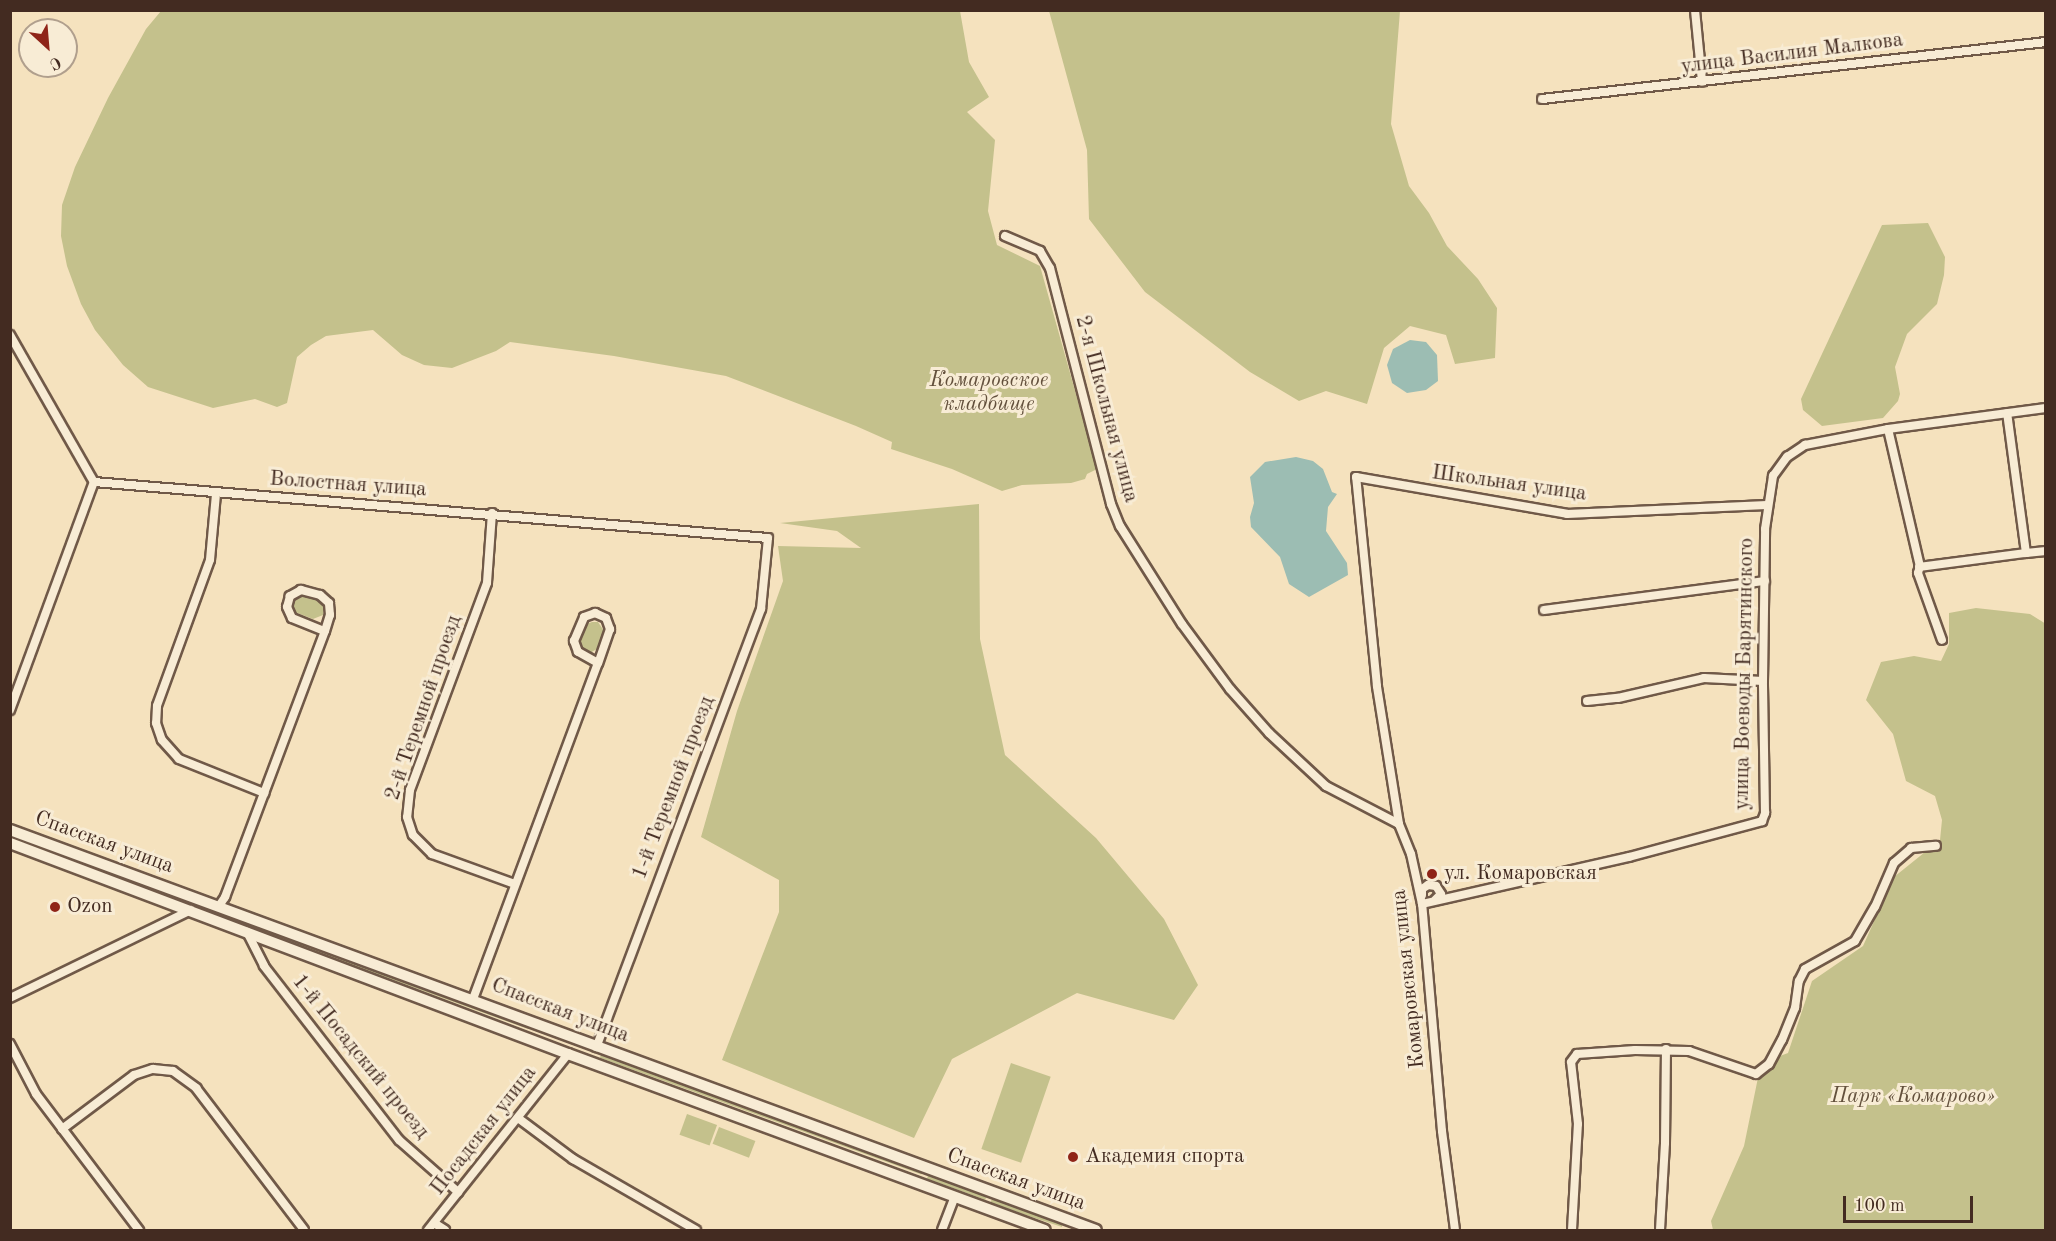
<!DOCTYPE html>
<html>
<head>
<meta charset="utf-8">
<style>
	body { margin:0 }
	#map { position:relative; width:2056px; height:1241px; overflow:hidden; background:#f5e2be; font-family:"Old Standard TT",serif }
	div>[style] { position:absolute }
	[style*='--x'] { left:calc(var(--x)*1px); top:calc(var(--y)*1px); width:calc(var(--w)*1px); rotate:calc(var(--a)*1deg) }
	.green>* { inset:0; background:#c4c18c; transform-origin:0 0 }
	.water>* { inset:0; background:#9cbdb3 }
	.roads { filter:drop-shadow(2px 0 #705948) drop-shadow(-2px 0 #705948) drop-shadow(0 2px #705948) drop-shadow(0 -2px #705948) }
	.street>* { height:8px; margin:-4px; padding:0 4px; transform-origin:4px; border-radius:4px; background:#f8ecd5 }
	.secondary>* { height:10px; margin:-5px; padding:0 5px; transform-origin:5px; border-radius:5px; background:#f8ecd5 }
	.dots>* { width:16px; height:16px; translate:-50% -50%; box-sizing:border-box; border:3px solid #f8ecd5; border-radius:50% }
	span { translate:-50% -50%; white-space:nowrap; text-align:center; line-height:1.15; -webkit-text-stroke:6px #f8ecd5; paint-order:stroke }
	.street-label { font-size:21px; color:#432b21 }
	.park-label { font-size:21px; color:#63503c; font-style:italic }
	.poi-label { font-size:21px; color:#432b21 }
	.left { translate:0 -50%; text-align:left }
	.frame { position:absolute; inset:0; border:12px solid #432b21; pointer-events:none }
	.north { position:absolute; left:18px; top:18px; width:60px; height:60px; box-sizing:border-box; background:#f8ecd5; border:2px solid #b09f8d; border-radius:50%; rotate:154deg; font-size:16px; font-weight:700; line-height:24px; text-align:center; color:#432b21 }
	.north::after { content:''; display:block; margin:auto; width:21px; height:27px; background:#8f2418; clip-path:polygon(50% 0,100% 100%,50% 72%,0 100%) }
	.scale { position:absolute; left:1843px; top:1196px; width:130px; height:27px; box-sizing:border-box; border:3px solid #432b21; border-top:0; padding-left:8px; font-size:18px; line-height:21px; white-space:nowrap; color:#432b21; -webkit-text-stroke:4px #f8ecd5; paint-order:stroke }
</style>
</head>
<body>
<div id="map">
	<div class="green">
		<i style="clip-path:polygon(161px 11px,960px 11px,969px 62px,989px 97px,967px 112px,995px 140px,988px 211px,997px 245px,1040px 266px,1097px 469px,1087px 474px,1085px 479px,1071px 483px,1022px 485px,1002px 491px,952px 469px,891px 449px,892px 442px,856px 426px,726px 376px,614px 356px,510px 342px,496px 351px,452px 368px,424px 365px,402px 355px,373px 330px,326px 336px,311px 345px,297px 357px,287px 403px,277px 407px,255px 399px,213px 408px,148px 387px,123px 365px,95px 330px,81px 304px,67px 266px,61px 236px,62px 205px,75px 167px,108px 98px,146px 29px)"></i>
		<i style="clip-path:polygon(1049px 11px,1400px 11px,1391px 124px,1409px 186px,1429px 213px,1447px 246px,1478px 279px,1497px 308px,1495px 358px,1455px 364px,1446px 335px,1410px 326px,1384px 348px,1367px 404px,1326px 391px,1299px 401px,1250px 372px,1145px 292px,1089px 219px,1087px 150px)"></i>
		<i style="clip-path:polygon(1928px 223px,1945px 257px,1944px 275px,1937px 304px,1907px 334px,1895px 367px,1900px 394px,1898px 401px,1883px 418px,1822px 426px,1803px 410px,1801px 399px,1882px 225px)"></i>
		<i style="clip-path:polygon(979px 504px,980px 639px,1005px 755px,1096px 838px,1164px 919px,1198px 985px,1174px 1020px,1077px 993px,952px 1059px,914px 1138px,722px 1060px,779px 912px,779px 880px,701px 837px,737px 711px,783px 581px,778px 546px,861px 548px,837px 531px,780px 523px)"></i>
		<i style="clip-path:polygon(302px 595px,320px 601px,324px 609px,323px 615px,313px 619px,295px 612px,293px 602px)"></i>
		<i style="clip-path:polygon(1976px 608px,2030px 614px,2046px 624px,2045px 1230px,1713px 1230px,1711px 1221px,1744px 1146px,1761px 1063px,1788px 1053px,1812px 981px,1863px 946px,1894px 877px,1940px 840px,1942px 820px,1935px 796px,1906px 781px,1893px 734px,1866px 700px,1881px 662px,1914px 656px,1941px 661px,1949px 644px,1949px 613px)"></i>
		<i style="clip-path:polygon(592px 622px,598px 622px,604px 631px,597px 649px,590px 653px,584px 651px,579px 642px,587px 624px)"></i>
		<i style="left:232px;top:916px;width:317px;height:5px;rotate:20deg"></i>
		<i style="left:602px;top:1052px;width:342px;height:6px;rotate:20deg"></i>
		<i style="left:1011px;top:1063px;width:42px;height:91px;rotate:19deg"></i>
		<i style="left:687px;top:1114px;width:32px;height:22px;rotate:20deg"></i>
		<i style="left:719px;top:1127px;width:39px;height:18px;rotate:21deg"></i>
		<i style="left:929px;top:1173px;width:62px;height:6px;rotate:20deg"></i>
		<i style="clip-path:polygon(993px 1197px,1062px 1223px,1062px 1227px,990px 1203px)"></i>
	</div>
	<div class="water">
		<i style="clip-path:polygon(1410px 340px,1426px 342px,1437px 355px,1438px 381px,1426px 390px,1407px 393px,1392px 383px,1387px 365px,1393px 349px)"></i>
		<i style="clip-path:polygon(1296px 457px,1313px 461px,1323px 469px,1332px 492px,1337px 494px,1328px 507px,1326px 531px,1347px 563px,1348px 575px,1309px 597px,1289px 584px,1280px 557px,1251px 527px,1250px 517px,1254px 503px,1250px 477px,1265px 462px)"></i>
	</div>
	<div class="roads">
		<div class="street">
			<i style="--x:1695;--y:10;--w:72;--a:84.4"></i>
			<i style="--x:1542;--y:99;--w:507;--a:-6.45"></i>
			<i style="--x:1005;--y:236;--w:38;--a:23"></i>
			<i style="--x:1040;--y:251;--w:20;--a:60"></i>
			<i style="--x:1050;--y:268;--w:244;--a:75.5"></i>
			<i style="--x:1111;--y:504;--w:24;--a:68"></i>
			<i style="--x:1120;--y:526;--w:116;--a:57.7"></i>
			<i style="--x:1182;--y:624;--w:81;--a:53.6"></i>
			<i style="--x:1230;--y:689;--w:59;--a:48.4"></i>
			<i style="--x:1269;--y:733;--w:78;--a:42.9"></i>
			<i style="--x:1326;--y:786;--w:82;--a:27.5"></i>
			<i style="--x:10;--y:335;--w:169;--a:60.3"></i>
			<i style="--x:1888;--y:429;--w:141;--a:76.9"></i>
			<i style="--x:1920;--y:566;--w:7;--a:106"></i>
			<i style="--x:1918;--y:573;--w:71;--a:70.3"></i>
			<i style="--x:94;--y:482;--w:676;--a:4.75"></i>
			<i style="--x:768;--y:538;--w:71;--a:95.6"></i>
			<i style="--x:761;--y:609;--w:468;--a:110.6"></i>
			<i style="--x:216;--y:494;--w:66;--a:95.2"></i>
			<i style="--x:210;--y:560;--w:155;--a:110"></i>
			<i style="--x:157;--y:706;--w:17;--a:93"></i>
			<i style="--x:156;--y:723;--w:18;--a:71"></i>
			<i style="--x:162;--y:740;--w:25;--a:48"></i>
			<i style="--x:179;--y:759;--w:92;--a:21.8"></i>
			<i style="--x:492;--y:513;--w:70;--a:94.1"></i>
			<i style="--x:487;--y:583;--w:221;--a:110.4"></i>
			<i style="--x:410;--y:790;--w:27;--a:96"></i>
			<i style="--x:407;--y:817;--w:19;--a:72"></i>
			<i style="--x:413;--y:835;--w:27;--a:45"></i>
			<i style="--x:432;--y:854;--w:88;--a:19.9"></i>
			<i style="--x:2026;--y:553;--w:20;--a:-6"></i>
			<i style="--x:1919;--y:567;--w:108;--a:-7.5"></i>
			<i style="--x:2026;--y:553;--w:141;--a:-97.7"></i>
			<i style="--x:1544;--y:610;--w:223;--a:-7.5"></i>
			<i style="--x:1587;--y:701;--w:31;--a:-6"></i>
			<i style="--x:1618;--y:698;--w:88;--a:-13.1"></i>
			<i style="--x:1704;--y:678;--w:59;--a:2.9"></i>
			<i style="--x:10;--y:710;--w:243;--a:-69.8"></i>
			<i style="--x:1422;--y:895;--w:6;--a:-90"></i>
			<i style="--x:1422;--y:889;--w:7;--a:-34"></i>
			<i style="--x:1428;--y:885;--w:8;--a:7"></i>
			<i style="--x:1436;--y:886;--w:9;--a:58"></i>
			<i style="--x:1441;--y:894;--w:8;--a:135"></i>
			<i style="--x:1422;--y:904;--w:212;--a:-12.8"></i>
			<i style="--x:1629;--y:857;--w:138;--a:-15.1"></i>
			<i style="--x:1762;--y:821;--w:9;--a:-69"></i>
			<i style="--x:1765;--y:813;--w:132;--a:-90.9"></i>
			<i style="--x:1763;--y:681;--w:152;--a:-89.2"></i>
			<i style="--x:1765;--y:529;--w:54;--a:-81.4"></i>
			<i style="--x:1773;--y:476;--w:24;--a:-54"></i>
			<i style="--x:1787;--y:457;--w:22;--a:-34"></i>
			<i style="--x:1805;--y:445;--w:85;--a:-10.9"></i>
			<i style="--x:1888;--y:429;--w:159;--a:-7.6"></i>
			<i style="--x:219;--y:906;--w:11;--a:-56"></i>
			<i style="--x:225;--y:897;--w:284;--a:-69.4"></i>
			<i style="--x:325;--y:631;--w:17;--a:-73"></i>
			<i style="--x:330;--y:615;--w:12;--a:-95"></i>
			<i style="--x:329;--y:603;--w:12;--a:-138"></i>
			<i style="--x:320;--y:595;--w:20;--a:-165"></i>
			<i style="--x:301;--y:590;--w:13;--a:151"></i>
			<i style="--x:290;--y:596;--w:11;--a:105"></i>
			<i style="--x:287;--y:607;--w:12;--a:66"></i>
			<i style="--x:292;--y:618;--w:35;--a:22"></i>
			<i style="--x:247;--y:932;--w:38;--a:63"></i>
			<i style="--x:264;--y:966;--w:220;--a:52.2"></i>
			<i style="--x:399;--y:1140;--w:79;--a:41.4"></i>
			<i style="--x:10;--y:998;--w:201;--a:-25.9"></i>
			<i style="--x:473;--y:999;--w:358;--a:-69.6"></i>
			<i style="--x:598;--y:663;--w:23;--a:-151"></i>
			<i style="--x:578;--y:652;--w:12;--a:-110"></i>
			<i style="--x:574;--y:641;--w:26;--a:-67"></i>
			<i style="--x:584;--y:617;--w:12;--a:-20"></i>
			<i style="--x:595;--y:613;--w:12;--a:24"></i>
			<i style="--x:606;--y:618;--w:12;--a:70"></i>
			<i style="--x:610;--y:629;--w:36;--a:109"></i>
			<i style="--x:10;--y:1044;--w:56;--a:62.5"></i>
			<i style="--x:36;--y:1094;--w:171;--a:52.9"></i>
			<i style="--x:518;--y:1118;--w:69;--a:36.7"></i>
			<i style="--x:573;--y:1159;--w:142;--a:30"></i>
			<i style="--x:62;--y:1129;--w:90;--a:-36.9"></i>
			<i style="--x:134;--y:1075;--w:20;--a:-18"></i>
			<i style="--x:153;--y:1069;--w:20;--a:6"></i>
			<i style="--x:173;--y:1071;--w:29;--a:36"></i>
			<i style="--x:196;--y:1088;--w:178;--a:52.7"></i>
			<i style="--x:434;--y:1223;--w:13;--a:32"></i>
			<i style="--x:428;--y:1230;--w:225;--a:-51.5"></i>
			<i style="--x:942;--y:1230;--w:36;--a:-69"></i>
			<i style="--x:1455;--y:1230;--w:100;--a:-97.5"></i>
			<i style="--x:1442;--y:1131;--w:228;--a:-95"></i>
			<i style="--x:1422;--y:904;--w:51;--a:-102.4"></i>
			<i style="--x:1411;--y:854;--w:32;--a:-112"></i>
			<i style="--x:1399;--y:824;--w:140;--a:-99.1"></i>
			<i style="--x:1377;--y:686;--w:210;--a:-95.7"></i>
			<i style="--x:1356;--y:477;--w:214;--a:9.9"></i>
			<i style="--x:1567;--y:514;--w:200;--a:-2.6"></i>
			<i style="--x:1572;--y:1230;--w:106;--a:-86.8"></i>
			<i style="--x:1578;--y:1124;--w:62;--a:-96.4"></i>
			<i style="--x:1571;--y:1062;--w:10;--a:-53"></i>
			<i style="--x:1577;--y:1054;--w:58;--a:-3.9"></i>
			<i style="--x:1635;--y:1050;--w:54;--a:1.1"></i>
			<i style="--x:1689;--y:1051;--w:71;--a:18.9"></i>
			<i style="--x:1756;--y:1074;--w:16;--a:-38"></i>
			<i style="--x:1769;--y:1064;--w:27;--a:-62"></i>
			<i style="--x:1782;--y:1040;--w:35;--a:-68"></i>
			<i style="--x:1795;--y:1008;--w:27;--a:-82"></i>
			<i style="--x:1799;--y:981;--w:13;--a:-63"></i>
			<i style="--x:1805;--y:969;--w:57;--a:-29.2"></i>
			<i style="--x:1855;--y:941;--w:39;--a:-60"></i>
			<i style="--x:1875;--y:907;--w:48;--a:-66.6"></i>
			<i style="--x:1894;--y:863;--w:23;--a:-41"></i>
			<i style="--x:1911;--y:848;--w:25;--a:-5"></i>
			<i style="--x:1660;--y:1230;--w:87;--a:-86.7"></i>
			<i style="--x:1665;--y:1143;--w:94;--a:-89.4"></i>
		</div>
		<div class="secondary">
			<i style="--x:10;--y:830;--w:1157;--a:20.22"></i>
			<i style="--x:10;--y:843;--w:597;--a:20.71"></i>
			<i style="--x:568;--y:1054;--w:508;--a:20.25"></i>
		</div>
	</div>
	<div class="dots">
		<i style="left:1432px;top:874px;background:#8f2418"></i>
		<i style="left:55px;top:907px;background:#8f2418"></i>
		<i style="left:1073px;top:1157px;background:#8f2418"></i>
	</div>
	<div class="street-label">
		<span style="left:1792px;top:54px;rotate:-7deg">улица Василия Малкова</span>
		<span style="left:1106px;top:409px;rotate:75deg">2-я Школьная улица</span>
		<span style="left:1509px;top:484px;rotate:8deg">Школьная улица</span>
		<span style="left:348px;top:485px;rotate:4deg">Волостная улица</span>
		<span style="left:1745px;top:674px;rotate:-89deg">улица Воеводы Барятинского</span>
		<span style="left:424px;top:708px;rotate:-71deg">2-й Теремной проезд</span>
		<span style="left:674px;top:788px;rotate:-69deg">1-й Теремной проезд</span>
		<span style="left:104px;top:843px;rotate:20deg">Спасская улица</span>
		<span style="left:1409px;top:979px;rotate:-96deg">Комаровская улица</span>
		<span style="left:560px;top:1011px;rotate:21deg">Спасская улица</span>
		<span style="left:360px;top:1057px;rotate:51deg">1-й Посадский проезд</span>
		<span style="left:484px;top:1131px;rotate:-52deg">Посадская улица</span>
		<span style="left:1016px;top:1180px;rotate:20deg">Спасская улица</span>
	</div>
	<div class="park-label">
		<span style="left:989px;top:393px">Комаровское<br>кладбище</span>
		<span style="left:1913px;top:1097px">Парк «Комарово»</span>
	</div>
	<div class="poi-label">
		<span class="left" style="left:1444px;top:874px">ул. Комаровская</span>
		<span class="left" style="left:67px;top:907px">Ozon</span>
		<span class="left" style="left:1085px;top:1157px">Академия спорта</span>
	</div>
	<div class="frame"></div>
	<div class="north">С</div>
	<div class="scale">100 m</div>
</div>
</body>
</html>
